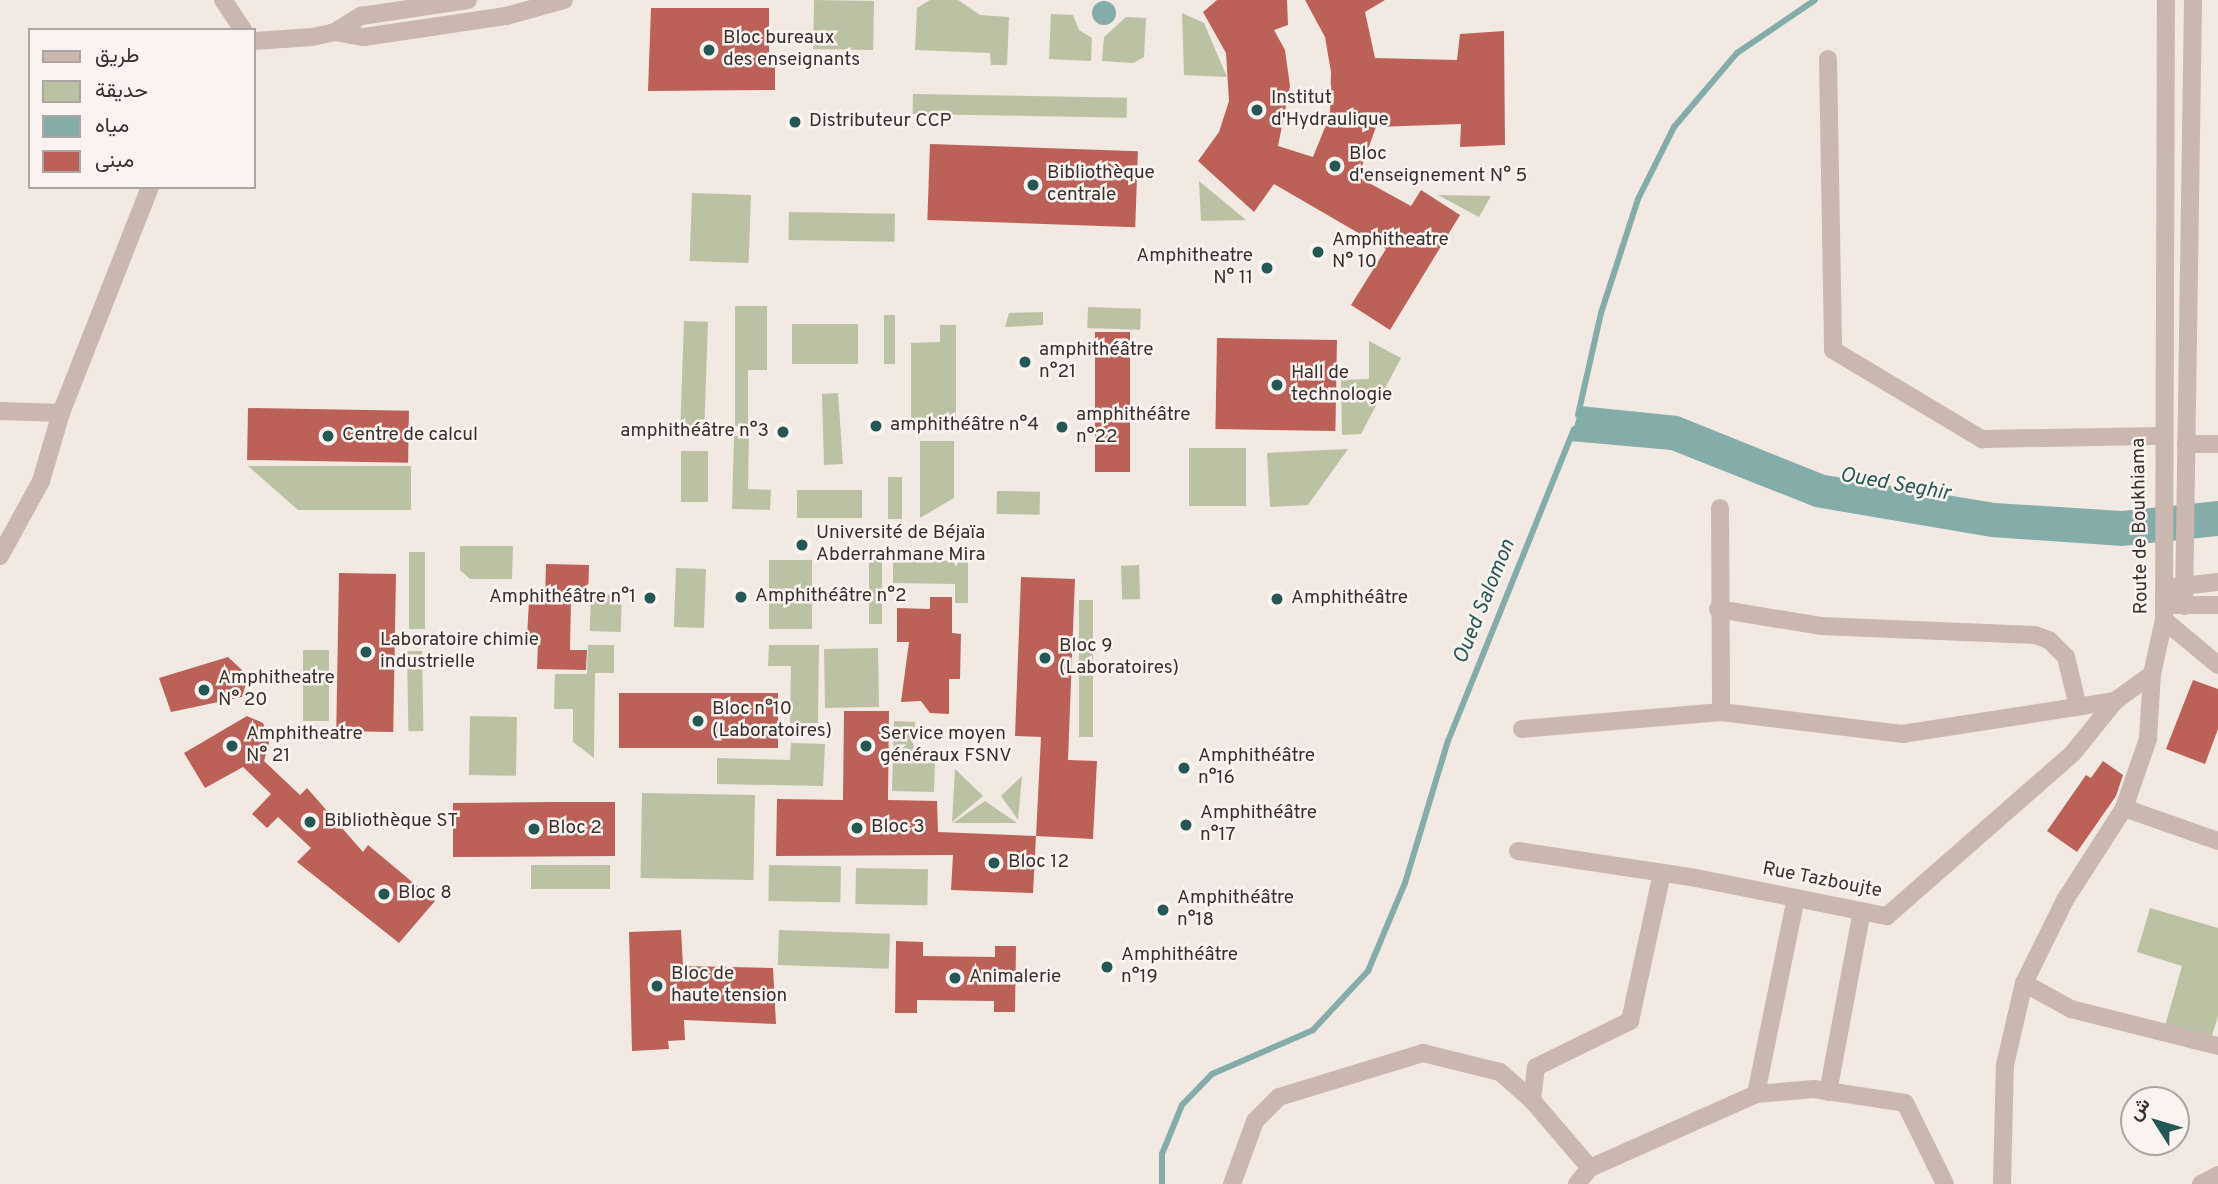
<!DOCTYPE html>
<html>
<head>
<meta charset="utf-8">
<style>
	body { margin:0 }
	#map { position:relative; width:2218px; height:1184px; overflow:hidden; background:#f2e9e3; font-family:Overpass,Vazirmatn,sans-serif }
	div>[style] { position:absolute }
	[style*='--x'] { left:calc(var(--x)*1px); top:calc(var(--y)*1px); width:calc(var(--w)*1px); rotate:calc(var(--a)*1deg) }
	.green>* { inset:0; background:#bbc1a3; transform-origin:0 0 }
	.water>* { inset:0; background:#84ada9 }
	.round { border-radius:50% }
	.stream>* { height:6px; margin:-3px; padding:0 3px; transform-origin:3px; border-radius:3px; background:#84ada9 }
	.building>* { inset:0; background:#bc6157; transform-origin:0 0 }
	.minor>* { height:18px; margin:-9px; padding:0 9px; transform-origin:9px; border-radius:9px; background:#cab7af }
	.dots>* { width:19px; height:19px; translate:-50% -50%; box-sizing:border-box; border:4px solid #faf3ef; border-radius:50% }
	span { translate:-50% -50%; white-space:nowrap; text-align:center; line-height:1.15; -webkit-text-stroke:5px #faf3ef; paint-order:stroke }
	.poi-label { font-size:19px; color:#392f2c }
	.left { translate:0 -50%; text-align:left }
	.right { translate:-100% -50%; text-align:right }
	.street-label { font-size:19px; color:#392f2c }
	.water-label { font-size:21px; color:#255854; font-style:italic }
	.legend { position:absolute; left:28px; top:28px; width:228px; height:161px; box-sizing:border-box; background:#faf3ef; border:2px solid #ada5a1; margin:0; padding:9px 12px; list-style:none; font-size:21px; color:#392f2c }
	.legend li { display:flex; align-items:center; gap:14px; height:35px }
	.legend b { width:35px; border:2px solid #ada5a1 }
	.north { position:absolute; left:2120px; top:1086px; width:70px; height:70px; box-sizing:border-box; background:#faf3ef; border:2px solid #ada5a1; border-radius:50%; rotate:307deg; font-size:19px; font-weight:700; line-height:28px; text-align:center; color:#392f2c }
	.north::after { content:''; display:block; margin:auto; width:24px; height:32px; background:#255854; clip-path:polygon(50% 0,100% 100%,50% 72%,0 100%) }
</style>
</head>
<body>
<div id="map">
	<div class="green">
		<i style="left:814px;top:0;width:60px;height:49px;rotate:1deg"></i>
		<i style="clip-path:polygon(930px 0,958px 0,980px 15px,1009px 17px,1007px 65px,991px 65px,990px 53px,915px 50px,917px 8px)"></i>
		<i style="clip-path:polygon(1182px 13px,1204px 23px,1227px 77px,1184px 75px)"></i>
		<i style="clip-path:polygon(1051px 14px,1073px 15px,1079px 30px,1092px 38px,1091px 61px,1049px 59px)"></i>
		<i style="clip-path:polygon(1126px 17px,1146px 18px,1144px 57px,1133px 63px,1102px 61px,1104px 37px)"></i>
		<i style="left:913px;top:94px;width:214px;height:20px;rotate:1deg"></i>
		<i style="clip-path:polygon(1199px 181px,1246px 220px,1201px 221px)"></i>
		<i style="left:692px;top:193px;width:59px;height:68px;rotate:2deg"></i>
		<i style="clip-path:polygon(1438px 195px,1491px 196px,1479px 217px)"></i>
		<i style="left:789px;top:212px;width:106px;height:28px;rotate:1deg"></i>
		<i style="clip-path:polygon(735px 306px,767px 306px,767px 370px,748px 370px,748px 426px,735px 426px)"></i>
		<i style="left:1088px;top:307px;width:53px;height:21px;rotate:2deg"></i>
		<i style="clip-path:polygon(1043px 312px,1043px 325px,1005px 327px,1009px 313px)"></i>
		<i style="left:884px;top:315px;width:11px;height:49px"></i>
		<i style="left:684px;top:321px;width:24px;height:107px;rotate:2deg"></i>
		<i style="left:858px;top:324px;width:40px;height:66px;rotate:90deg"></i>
		<i style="clip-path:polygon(940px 325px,956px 325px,956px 421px,911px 422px,911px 343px,940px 342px)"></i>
		<i style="clip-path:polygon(1369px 341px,1401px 358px,1361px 434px,1342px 435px,1341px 380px,1369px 379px)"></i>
		<i style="clip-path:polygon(838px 393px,843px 464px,824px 465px,822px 394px)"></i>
		<i style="clip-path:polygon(734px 436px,749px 436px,748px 489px,771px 490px,770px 510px,732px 509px)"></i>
		<i style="clip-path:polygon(920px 441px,954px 441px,954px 498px,920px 518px)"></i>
		<i style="left:1246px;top:448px;width:58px;height:57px;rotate:90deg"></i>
		<i style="clip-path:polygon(1348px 449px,1308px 505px,1270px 507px,1267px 453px)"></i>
		<i style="left:681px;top:451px;width:27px;height:51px"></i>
		<i style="clip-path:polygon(248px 466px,411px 466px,411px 510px,298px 510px)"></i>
		<i style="left:888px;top:477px;width:14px;height:42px"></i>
		<i style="left:862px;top:490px;width:28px;height:65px;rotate:90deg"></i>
		<i style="left:997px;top:491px;width:43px;height:23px;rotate:1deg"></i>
		<i style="clip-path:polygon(460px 546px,513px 546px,512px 579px,470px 579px,460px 570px)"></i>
		<i style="left:409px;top:552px;width:16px;height:77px"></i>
		<i style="left:869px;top:556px;width:13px;height:68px"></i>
		<i style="left:769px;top:560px;width:43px;height:69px"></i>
		<i style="clip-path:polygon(893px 560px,968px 561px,968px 603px,955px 603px,955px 584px,893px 583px)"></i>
		<i style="left:1139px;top:565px;width:34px;height:18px;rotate:88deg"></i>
		<i style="left:676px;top:568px;width:30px;height:59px;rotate:2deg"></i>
		<i style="left:591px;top:594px;width:31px;height:37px;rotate:2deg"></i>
		<i style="left:1079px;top:600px;width:14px;height:137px"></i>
		<i style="clip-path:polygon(588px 645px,614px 645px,614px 673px,595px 673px,594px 758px,573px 742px,573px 709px,554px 709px,555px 674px,587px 674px)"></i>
		<i style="clip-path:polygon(769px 645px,819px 645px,818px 723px,790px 723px,791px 666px,768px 666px)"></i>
		<i style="left:878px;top:648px;width:59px;height:54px;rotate:89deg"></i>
		<i style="left:303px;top:650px;width:26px;height:71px"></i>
		<i style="left:422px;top:651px;width:80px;height:15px;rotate:89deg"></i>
		<i style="left:470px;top:716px;width:47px;height:59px;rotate:1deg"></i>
		<i style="clip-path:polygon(894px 721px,915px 722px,913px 762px,935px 763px,934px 792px,892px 791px)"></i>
		<i style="clip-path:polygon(791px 743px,825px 744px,823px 786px,717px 784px,717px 758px,790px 760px)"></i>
		<i style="clip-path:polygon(955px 769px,983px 796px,952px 822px)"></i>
		<i style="clip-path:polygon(1022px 776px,1018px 820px,1001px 796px)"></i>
		<i style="left:642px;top:793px;width:113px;height:85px;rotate:1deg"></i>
		<i style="clip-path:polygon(985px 801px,1017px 823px,953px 823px)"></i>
		<i style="left:531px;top:865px;width:79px;height:24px"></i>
		<i style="left:769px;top:865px;width:72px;height:36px;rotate:1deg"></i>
		<i style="left:856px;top:868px;width:72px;height:36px;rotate:1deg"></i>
		<i style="clip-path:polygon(2150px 908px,2218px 928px,2218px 1016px,2211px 1039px,2165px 1026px,2182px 966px,2137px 952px)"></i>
		<i style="left:779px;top:930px;width:111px;height:35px;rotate:2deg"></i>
	</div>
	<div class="water">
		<i class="round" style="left:1092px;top:1px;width:24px;height:24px"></i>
		<i style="clip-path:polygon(1580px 406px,1678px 416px,1825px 475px,1995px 503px,2122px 511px,2218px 501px,2218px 536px,2122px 546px,1991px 537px,1815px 507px,1671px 450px,1570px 441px)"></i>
	</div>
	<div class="stream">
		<i style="--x:1578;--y:415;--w:105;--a:-77.3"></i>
		<i style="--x:1601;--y:313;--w:120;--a:-72"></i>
		<i style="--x:1638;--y:199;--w:80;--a:-63.4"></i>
		<i style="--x:1674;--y:127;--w:97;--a:-49.6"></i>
		<i style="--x:1737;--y:53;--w:94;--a:-34.2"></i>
		<i style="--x:1162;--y:1184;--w:30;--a:-90"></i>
		<i style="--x:1162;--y:1154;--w:53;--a:-67.8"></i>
		<i style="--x:1182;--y:1105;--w:43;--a:-45.9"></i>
		<i style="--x:1212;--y:1074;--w:110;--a:-23.5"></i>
		<i style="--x:1313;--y:1030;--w:81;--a:-47"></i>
		<i style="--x:1368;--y:971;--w:95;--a:-67.2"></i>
		<i style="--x:1405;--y:883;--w:148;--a:-73.2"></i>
		<i style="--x:1448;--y:741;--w:336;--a:-68"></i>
	</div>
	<div class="building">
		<i style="clip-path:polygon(1217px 0,1287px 0,1288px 25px,1274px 30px,1285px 50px,1290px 86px,1278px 146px,1313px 157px,1330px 115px,1331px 72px,1325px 37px,1305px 0,1385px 0,1365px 12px,1375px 58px,1457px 60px,1460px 34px,1504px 31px,1505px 145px,1460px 147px,1461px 124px,1376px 127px,1358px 177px,1411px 206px,1421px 190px,1460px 215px,1390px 330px,1351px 305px,1386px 249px,1274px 184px,1254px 212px,1198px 161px,1219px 132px,1229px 101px,1226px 53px,1203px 12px)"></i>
		<i style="clip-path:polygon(651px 8px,769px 8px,769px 66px,775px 66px,775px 90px,648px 91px)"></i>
		<i style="left:930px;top:144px;width:208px;height:76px;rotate:2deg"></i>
		<i style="left:1095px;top:332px;width:35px;height:140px"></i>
		<i style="left:1217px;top:338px;width:120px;height:91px;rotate:1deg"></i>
		<i style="left:248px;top:408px;width:161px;height:52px;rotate:1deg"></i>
		<i style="clip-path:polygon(546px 564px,589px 565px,588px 600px,571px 599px,570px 650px,587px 650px,586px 670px,537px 669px,538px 642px,527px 637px,529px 601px,545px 601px)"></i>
		<i style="left:339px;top:573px;width:57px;height:158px;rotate:1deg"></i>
		<i style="clip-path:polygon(1021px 577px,1075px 579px,1068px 760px,1097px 761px,1093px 839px,1036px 836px,1041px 737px,1015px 736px)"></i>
		<i style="clip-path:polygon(930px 597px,952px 597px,952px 633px,961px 634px,960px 679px,949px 679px,949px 714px,930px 713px,921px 701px,901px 702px,909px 642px,897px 642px,897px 608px,930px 609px)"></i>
		<i style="clip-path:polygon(228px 657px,242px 670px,246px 684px,242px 697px,171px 712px,159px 678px)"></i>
		<i style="clip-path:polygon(2193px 680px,2218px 689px,2218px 729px,2205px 764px,2166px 749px)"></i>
		<i style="left:619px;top:693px;width:159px;height:55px"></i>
		<i style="clip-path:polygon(844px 711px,889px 711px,888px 800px,937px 801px,938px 832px,1036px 836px,1033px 893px,951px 890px,953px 855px,776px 856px,777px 799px,843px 800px)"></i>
		<i style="clip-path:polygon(247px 716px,263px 723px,270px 739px,264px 761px,300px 795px,307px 788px,363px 852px,368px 845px,435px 901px,399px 943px,297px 862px,311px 848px,278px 817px,267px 828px,252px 814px,271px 794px,243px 767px,205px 788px,184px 753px)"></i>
		<i style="clip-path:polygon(2103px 761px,2123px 775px,2116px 796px,2077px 852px,2047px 831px,2086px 775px,2091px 778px)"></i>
		<i style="clip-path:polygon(551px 802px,615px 802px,615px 856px,453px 857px,453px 803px)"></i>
		<i style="clip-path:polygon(681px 930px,683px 966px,773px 968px,776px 1024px,684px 1020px,685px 1040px,668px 1041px,669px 1049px,632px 1051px,629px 932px)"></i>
		<i style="clip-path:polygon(896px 941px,923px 942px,923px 956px,995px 957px,995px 946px,1016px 946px,1015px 1012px,994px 1012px,994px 1001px,917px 1000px,917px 1013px,895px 1013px)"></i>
	</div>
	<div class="minor">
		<i style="--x:223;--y:0;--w:36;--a:56"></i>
		<i style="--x:335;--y:32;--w:29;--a:10"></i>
		<i style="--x:364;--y:37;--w:144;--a:-8.4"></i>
		<i style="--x:506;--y:16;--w:60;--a:-15.4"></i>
		<i style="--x:254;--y:41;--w:58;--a:-3.9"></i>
		<i style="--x:312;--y:37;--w:24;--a:-12"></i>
		<i style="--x:335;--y:32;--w:31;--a:-32"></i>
		<i style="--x:361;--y:16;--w:108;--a:-8.5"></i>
		<i style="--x:1828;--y:59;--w:291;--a:89"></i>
		<i style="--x:1833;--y:350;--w:174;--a:30.9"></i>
		<i style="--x:1982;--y:439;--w:179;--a:-1"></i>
		<i style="--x:0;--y:411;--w:61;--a:1.9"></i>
		<i style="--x:2186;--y:444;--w:32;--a:0"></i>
		<i style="--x:1720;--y:508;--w:204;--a:89.7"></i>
		<i style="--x:0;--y:556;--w:85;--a:-61.3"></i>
		<i style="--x:41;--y:481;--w:71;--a:-73.6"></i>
		<i style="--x:61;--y:413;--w:243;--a:-68.5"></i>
		<i style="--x:2173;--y:587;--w:45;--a:-6.3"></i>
		<i style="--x:2174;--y:605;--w:44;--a:0"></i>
		<i style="--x:2184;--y:606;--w:606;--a:-89.15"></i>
		<i style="--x:1718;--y:609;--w:104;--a:9.4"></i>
		<i style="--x:1821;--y:626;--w:214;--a:2.4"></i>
		<i style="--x:2035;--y:635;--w:15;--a:20"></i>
		<i style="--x:2049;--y:640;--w:24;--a:45"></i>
		<i style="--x:2066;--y:657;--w:51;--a:76.5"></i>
		<i style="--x:2164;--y:620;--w:70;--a:39.8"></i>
		<i style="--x:1522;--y:729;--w:200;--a:-4.9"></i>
		<i style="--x:1721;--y:712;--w:182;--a:6.9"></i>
		<i style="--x:1902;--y:734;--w:216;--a:-8.8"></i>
		<i style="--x:2124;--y:808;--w:100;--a:19.3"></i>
		<i style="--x:1518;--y:851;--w:180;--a:8.6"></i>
		<i style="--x:1696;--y:878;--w:195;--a:11.3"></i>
		<i style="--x:1887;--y:916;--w:247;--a:-41.2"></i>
		<i style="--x:2073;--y:753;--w:67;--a:-51.1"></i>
		<i style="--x:2115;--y:701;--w:46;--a:-36.1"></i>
		<i style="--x:2024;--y:983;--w:54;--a:29"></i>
		<i style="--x:2071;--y:1009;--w:152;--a:14.1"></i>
		<i style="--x:1828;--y:1092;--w:184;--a:-79.4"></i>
		<i style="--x:1756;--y:1094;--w:200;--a:-78.5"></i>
		<i style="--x:1590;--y:1168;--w:89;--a:-130.5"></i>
		<i style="--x:1532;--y:1100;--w:33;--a:-83"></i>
		<i style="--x:1536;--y:1067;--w:105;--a:-26.1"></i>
		<i style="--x:1630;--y:1021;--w:151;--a:-77.8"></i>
		<i style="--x:1232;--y:1184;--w:67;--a:-69.9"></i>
		<i style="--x:1255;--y:1121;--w:34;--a:-45"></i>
		<i style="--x:1279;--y:1097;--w:151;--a:-17"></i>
		<i style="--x:1423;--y:1053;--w:79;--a:13.9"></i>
		<i style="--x:1500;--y:1072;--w:43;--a:41.2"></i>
		<i style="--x:1577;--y:1184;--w:21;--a:-51"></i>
		<i style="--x:1590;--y:1168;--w:182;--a:-24"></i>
		<i style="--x:1756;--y:1094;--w:58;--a:-4.9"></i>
		<i style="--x:1814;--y:1089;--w:92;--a:8.7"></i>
		<i style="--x:1905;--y:1103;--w:90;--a:63.7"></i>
		<i style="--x:2002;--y:1184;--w:119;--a:-88.6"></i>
		<i style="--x:2005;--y:1065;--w:84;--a:-77"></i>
		<i style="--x:2024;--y:983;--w:93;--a:-63.7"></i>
		<i style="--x:2065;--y:900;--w:109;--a:-57.3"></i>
		<i style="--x:2124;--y:808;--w:73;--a:-70.8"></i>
		<i style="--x:2148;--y:739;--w:65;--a:-86.5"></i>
		<i style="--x:2152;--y:674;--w:55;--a:-77.5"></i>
		<i style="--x:2164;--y:620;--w:620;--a:-89.82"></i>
		<i style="--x:2201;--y:1184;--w:19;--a:-28"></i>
	</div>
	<div class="dots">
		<i style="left:709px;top:50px;background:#255854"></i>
		<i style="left:1257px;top:110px;background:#255854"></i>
		<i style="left:795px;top:122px;background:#255854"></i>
		<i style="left:1335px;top:166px;background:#255854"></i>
		<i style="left:1033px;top:185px;background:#255854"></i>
		<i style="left:1318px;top:252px;background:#255854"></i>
		<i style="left:1267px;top:268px;background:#255854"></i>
		<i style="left:1025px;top:362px;background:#255854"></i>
		<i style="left:1277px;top:385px;background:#255854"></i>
		<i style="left:876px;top:426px;background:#255854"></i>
		<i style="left:1062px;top:427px;background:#255854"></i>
		<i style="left:783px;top:432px;background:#255854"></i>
		<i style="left:328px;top:436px;background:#255854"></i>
		<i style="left:802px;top:545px;background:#255854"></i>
		<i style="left:741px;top:597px;background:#255854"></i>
		<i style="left:650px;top:598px;background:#255854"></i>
		<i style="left:1277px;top:599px;background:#255854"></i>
		<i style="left:366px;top:652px;background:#255854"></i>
		<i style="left:1045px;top:658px;background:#255854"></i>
		<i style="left:204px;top:690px;background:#255854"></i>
		<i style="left:698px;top:721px;background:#255854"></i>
		<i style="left:232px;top:746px;background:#255854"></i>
		<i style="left:866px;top:746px;background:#255854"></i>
		<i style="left:1184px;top:768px;background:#255854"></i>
		<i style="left:310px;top:822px;background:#255854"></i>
		<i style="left:1186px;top:825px;background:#255854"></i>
		<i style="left:857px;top:828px;background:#255854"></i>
		<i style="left:534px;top:829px;background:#255854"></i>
		<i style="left:994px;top:863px;background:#255854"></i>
		<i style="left:384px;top:894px;background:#255854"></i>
		<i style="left:1163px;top:910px;background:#255854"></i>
		<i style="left:1107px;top:967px;background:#255854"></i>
		<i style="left:955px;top:978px;background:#255854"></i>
		<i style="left:657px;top:986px;background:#255854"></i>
	</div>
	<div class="poi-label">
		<span class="left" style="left:723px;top:50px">Bloc bureaux<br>des enseignants</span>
		<span class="left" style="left:1271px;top:110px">Institut<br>d'Hydraulique</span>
		<span class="left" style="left:809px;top:122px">Distributeur CCP</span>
		<span class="left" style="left:1349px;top:166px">Bloc<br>d'enseignement N° 5</span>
		<span class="left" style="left:1047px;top:185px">Bibliothèque<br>centrale</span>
		<span class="left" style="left:1332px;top:252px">Amphitheatre<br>N° 10</span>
		<span class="right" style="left:1253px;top:268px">Amphitheatre<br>N° 11</span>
		<span class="left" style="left:1039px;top:362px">amphithéâtre<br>n°21</span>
		<span class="left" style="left:1291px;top:385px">Hall de<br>technologie</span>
		<span class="left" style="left:1076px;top:427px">amphithéâtre<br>n°22</span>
		<span class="left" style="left:890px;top:426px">amphithéâtre n°4</span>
		<span class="right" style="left:769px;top:432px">amphithéâtre n°3</span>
		<span class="left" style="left:342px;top:436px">Centre de calcul</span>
		<span class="left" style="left:816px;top:545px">Université de Béjaïa<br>Abderrahmane Mira</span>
		<span class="left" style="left:755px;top:597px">Amphithéâtre n°2</span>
		<span class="right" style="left:636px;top:598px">Amphithéâtre n°1</span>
		<span class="left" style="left:1291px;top:599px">Amphithéâtre</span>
		<span class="left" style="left:380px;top:652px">Laboratoire chimie<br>industrielle</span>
		<span class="left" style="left:1059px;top:658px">Bloc 9<br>(Laboratoires)</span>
		<span class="left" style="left:218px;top:690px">Amphitheatre<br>N° 20</span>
		<span class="left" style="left:712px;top:721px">Bloc n°10<br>(Laboratoires)</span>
		<span class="left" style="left:246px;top:746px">Amphitheatre<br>N° 21</span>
		<span class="left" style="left:880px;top:746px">Service moyen<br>généraux FSNV</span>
		<span class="left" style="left:1198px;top:768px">Amphithéâtre<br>n°16</span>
		<span class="left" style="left:1200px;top:825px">Amphithéâtre<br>n°17</span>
		<span class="left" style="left:324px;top:822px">Bibliothèque ST</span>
		<span class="left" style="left:871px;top:828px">Bloc 3</span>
		<span class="left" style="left:548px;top:829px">Bloc 2</span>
		<span class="left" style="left:1008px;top:863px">Bloc 12</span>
		<span class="left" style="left:398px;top:894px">Bloc 8</span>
		<span class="left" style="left:1177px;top:910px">Amphithéâtre<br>n°18</span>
		<span class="left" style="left:1121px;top:967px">Amphithéâtre<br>n°19</span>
		<span class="left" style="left:671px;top:986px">Bloc de<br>haute tension</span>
		<span class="left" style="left:969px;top:978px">Animalerie</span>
	</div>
	<div class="street-label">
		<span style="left:2141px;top:526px;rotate:-91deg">Route de Boukhiama</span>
		<span style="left:1822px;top:881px;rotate:11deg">Rue Tazboujte</span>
	</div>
	<div class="water-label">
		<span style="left:1895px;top:485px;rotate:10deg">Oued Seghir</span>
		<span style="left:1485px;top:602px;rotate:-68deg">Oued Salomon</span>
	</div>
	<ul class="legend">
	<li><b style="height:9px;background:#cab7af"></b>طريق</li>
	<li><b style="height:19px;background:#bbc1a3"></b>حديقة</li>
	<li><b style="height:19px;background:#84ada9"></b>مياه</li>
	<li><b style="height:19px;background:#bc6157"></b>مبنى</li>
	</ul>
	<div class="north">ش</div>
</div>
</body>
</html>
